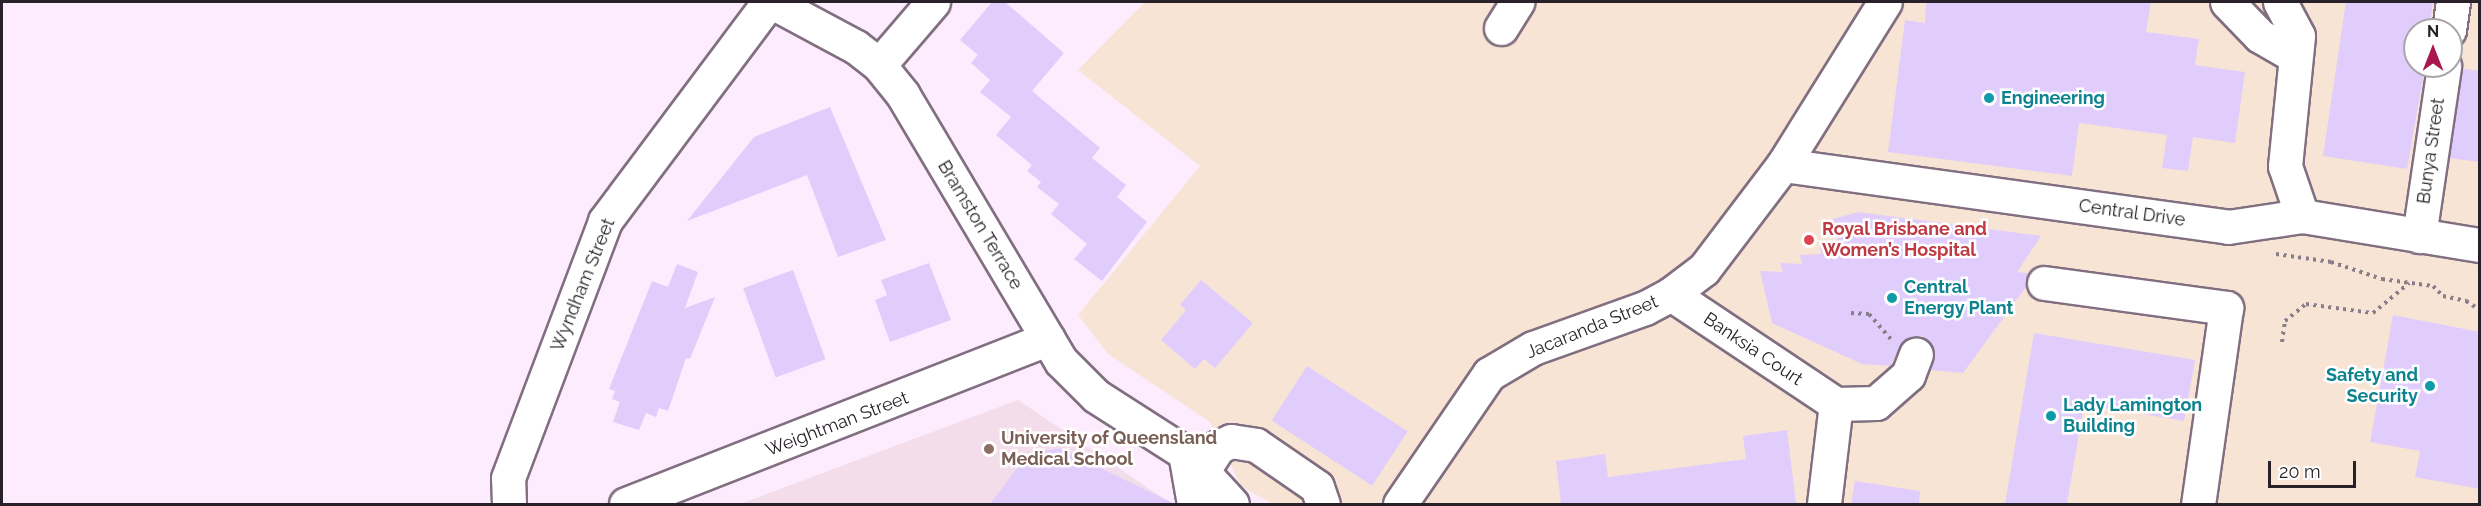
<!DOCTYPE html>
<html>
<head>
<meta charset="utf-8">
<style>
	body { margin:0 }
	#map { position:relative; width:2481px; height:506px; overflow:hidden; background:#fdecfd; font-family:Raleway,sans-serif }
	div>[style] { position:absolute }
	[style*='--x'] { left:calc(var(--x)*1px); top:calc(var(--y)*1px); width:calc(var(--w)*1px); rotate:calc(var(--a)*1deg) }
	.education>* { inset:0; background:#f3ddeb }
	.medical>* { inset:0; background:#f8e4d5 }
	.building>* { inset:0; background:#e0cdfc; transform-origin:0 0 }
	.path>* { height:4px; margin-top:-2px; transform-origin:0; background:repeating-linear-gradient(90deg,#887d89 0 3px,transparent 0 7.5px) }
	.roads { filter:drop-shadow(2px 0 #816f81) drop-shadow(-2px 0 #816f81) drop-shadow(0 2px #816f81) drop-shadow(0 -2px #816f81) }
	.minor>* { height:33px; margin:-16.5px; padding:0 16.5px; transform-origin:16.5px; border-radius:16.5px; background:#fff }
	.dots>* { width:16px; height:16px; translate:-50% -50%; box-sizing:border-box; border:3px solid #fff; border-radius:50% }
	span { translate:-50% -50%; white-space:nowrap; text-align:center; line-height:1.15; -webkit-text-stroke:5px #fff; paint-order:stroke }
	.culture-label { font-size:18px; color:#0d838f; font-weight:700 }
	.left { translate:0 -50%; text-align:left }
	.right { translate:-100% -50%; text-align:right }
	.street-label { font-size:18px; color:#282129 }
	.health-label { font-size:18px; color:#be3a42; font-weight:700 }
	.education-label { font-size:18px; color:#785e54; font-weight:700 }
	.frame { position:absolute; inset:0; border:3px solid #282129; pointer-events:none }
	.north { position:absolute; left:2403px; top:18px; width:60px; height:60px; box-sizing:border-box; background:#fff; border:2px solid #a9a6a9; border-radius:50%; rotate:0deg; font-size:16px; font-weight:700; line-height:24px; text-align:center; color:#282129 }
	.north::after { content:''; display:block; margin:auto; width:21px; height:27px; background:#a91750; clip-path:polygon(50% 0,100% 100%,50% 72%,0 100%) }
	.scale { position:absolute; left:2268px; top:461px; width:88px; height:27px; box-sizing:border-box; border:3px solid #282129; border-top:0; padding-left:8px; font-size:18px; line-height:21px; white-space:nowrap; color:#282129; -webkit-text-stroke:4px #fff; paint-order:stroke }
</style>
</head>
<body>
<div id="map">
	<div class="education">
		<i style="clip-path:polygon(1018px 400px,1163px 498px,1163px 504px,740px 504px)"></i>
	</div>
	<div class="medical">
		<i style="clip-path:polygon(evenodd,1145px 2px,2479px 2px,2479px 504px,1273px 504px,1241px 486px,1210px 422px,1108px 354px,1078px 315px,1200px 166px,1078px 70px,1145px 2px,2415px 30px,2451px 30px,2451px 66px,2415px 66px,2415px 30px)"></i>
	</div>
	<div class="building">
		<i style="clip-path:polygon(992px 2px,1005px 2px,1064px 53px,1032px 91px,1100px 148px,1092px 158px,1126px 185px,1117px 197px,1147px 222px,1102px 281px,1074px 259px,1087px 244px,1051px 214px,1059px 204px,1037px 187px,1041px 182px,1027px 171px,1032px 165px,996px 135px,1011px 117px,980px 92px,990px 80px,971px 63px,978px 55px,960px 40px)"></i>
		<i style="clip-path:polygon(1926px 2px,2151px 2px,2146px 32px,2199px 39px,2195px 65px,2245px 72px,2235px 143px,2193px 137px,2188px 171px,2162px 168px,2167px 135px,2079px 123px,2072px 176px,1888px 152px,1905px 20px,1925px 23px)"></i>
		<i style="clip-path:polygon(2346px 2px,2433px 2px,2429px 30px,2415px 30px,2415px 66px,2425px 66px,2407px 169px,2323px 156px)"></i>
		<i style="clip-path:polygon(2463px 69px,2480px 71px,2480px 162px,2449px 158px)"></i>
		<i style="clip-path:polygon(830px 107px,886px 240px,838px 257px,807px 175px,687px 221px,754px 137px)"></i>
		<i style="clip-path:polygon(1858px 212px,2041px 236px,2017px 272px,2028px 273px,2026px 287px,1963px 373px,1930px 370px,1934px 350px,1922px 336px,1904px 340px,1890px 366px,1862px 364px,1772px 323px,1760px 271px,1783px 272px,1780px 263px,1802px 264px,1800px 255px,1821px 254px,1820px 243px,1839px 249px,1833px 219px)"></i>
		<i style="clip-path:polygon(929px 263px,951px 320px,890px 342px,875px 300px,887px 295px,881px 280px)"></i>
		<i style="clip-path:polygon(677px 264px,698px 272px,685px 308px,715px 297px,690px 359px,686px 358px,668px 411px,659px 408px,656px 417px,646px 413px,639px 430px,613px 422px,620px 402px,612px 399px,615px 391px,609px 389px,652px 281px,668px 287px)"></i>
		<i style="left:793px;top:270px;width:95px;height:53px;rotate:70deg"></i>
		<i style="clip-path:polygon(1201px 280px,1253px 323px,1215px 368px,1204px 359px,1195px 369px,1161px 340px,1186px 310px,1180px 305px)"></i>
		<i style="clip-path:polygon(2393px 315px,2480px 332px,2480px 489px,2415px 477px,2420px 451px,2370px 442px)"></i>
		<i style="clip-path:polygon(2034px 333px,2195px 360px,2184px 421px,2084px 404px,2067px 504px,2005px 504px)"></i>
		<i style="left:1307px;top:366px;width:120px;height:65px;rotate:33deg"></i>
		<i style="clip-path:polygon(1787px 430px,1796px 504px,1561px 504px,1556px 461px,1605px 454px,1608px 477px,1746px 459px,1743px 436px)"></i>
		<i style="clip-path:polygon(1059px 448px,1175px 504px,990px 504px,1027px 455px)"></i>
		<i style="clip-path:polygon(1855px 481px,1920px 491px,1919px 504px,1851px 504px)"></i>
	</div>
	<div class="path">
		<i style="--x:2276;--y:254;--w:56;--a:8.3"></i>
		<i style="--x:2331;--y:262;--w:54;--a:18.4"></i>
		<i style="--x:2382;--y:279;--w:51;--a:7.8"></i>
		<i style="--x:2433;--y:286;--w:14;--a:45"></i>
		<i style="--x:2443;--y:296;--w:24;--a:12"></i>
		<i style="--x:2466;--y:301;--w:17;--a:33"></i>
		<i style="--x:1851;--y:313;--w:18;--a:3"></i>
		<i style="--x:1869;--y:314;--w:33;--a:49"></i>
		<i style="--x:2282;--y:342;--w:21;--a:-82"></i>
		<i style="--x:2285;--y:321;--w:27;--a:-39"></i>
		<i style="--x:2306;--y:304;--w:68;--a:7.7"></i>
		<i style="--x:2373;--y:313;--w:47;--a:-39.8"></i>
	</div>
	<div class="roads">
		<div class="minor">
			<i style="--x:772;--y:2;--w:95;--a:28.2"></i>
			<i style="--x:856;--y:47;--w:29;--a:38"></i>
			<i style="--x:879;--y:65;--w:38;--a:51"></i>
			<i style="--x:903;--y:95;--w:309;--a:59.3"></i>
			<i style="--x:1061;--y:361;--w:49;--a:45"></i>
			<i style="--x:1096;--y:396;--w:106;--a:32.6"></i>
			<i style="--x:1185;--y:453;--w:69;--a:47.3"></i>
			<i style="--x:2227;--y:2;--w:47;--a:45.9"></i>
			<i style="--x:2260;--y:36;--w:38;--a:30"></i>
			<i style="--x:2280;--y:2;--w:38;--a:62"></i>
			<i style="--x:2298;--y:36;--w:131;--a:95.7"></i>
			<i style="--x:2285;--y:166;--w:53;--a:71.2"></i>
			<i style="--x:1501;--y:28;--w:31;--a:-58"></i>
			<i style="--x:2449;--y:30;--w:28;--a:-82"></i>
			<i style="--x:879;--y:65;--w:83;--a:-49.4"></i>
			<i style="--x:1783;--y:165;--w:449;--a:7.9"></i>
			<i style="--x:2228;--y:227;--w:75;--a:-8.5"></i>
			<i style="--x:2302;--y:216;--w:180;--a:9.3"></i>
			<i style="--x:2419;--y:236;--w:172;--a:-81.6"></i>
			<i style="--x:2044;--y:283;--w:184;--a:7.8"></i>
			<i style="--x:2226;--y:308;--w:198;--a:98.1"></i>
			<i style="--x:1671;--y:294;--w:198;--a:33.7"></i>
			<i style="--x:1836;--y:404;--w:40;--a:-1.4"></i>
			<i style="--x:1876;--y:403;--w:43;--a:-41.2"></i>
			<i style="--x:1908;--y:375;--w:22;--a:-69"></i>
			<i style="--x:1185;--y:453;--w:52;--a:80"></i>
			<i style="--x:1202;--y:472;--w:30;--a:-57"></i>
			<i style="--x:1218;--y:447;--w:14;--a:-25"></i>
			<i style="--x:1231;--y:441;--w:25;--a:9"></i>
			<i style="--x:1256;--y:445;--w:74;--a:34.5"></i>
			<i style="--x:1317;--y:487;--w:18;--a:71"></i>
			<i style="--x:509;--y:504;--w:26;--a:-92"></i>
			<i style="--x:508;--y:478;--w:275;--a:-69.3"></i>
			<i style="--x:605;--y:221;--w:274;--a:-53.2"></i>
			<i style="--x:626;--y:504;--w:453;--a:-21.4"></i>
			<i style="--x:1400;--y:504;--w:158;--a:-55.6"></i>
			<i style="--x:1489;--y:374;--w:51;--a:-30.6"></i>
			<i style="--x:1533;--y:348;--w:119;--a:-19.7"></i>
			<i style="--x:1645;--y:308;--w:30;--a:-28"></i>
			<i style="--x:1671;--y:294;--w:41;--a:-37.1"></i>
			<i style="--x:1704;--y:269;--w:131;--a:-52.8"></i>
			<i style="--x:1783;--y:165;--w:192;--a:-58"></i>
			<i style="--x:1824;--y:504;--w:101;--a:-83.2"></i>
		</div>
	</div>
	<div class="dots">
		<i style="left:1989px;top:98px;background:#0f9aa8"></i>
		<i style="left:1809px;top:240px;background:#e0444e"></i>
		<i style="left:1892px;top:298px;background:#0f9aa8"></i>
		<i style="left:2430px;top:386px;background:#0f9aa8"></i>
		<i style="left:2051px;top:416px;background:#0f9aa8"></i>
		<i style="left:989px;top:449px;background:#8d6e63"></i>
	</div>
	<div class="culture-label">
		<span class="left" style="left:2001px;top:98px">Engineering</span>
		<span class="left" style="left:1904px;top:298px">Central<br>Energy Plant</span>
		<span class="right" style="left:2418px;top:386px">Safety and<br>Security</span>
		<span class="left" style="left:2063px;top:416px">Lady Lamington<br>Building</span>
	</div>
	<div class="street-label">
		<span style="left:2431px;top:151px;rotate:-82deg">Bunya Street</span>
		<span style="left:2132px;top:213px;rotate:8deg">Central Drive</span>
		<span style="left:980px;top:225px;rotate:59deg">Bramston Terrace</span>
		<span style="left:583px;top:285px;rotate:-68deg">Wyndham Street</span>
		<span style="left:1592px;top:327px;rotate:-22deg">Jacaranda Street</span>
		<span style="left:1753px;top:349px;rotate:34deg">Banksia Court</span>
		<span style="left:837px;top:424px;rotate:-21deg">Weightman Street</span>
	</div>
	<div class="health-label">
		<span class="left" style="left:1822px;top:240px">Royal Brisbane and<br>Women’s Hospital</span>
	</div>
	<div class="education-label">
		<span class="left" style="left:1001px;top:449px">University of Queensland<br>Medical School</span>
	</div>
	<div class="frame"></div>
	<div class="north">N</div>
	<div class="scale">20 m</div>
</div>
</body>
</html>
